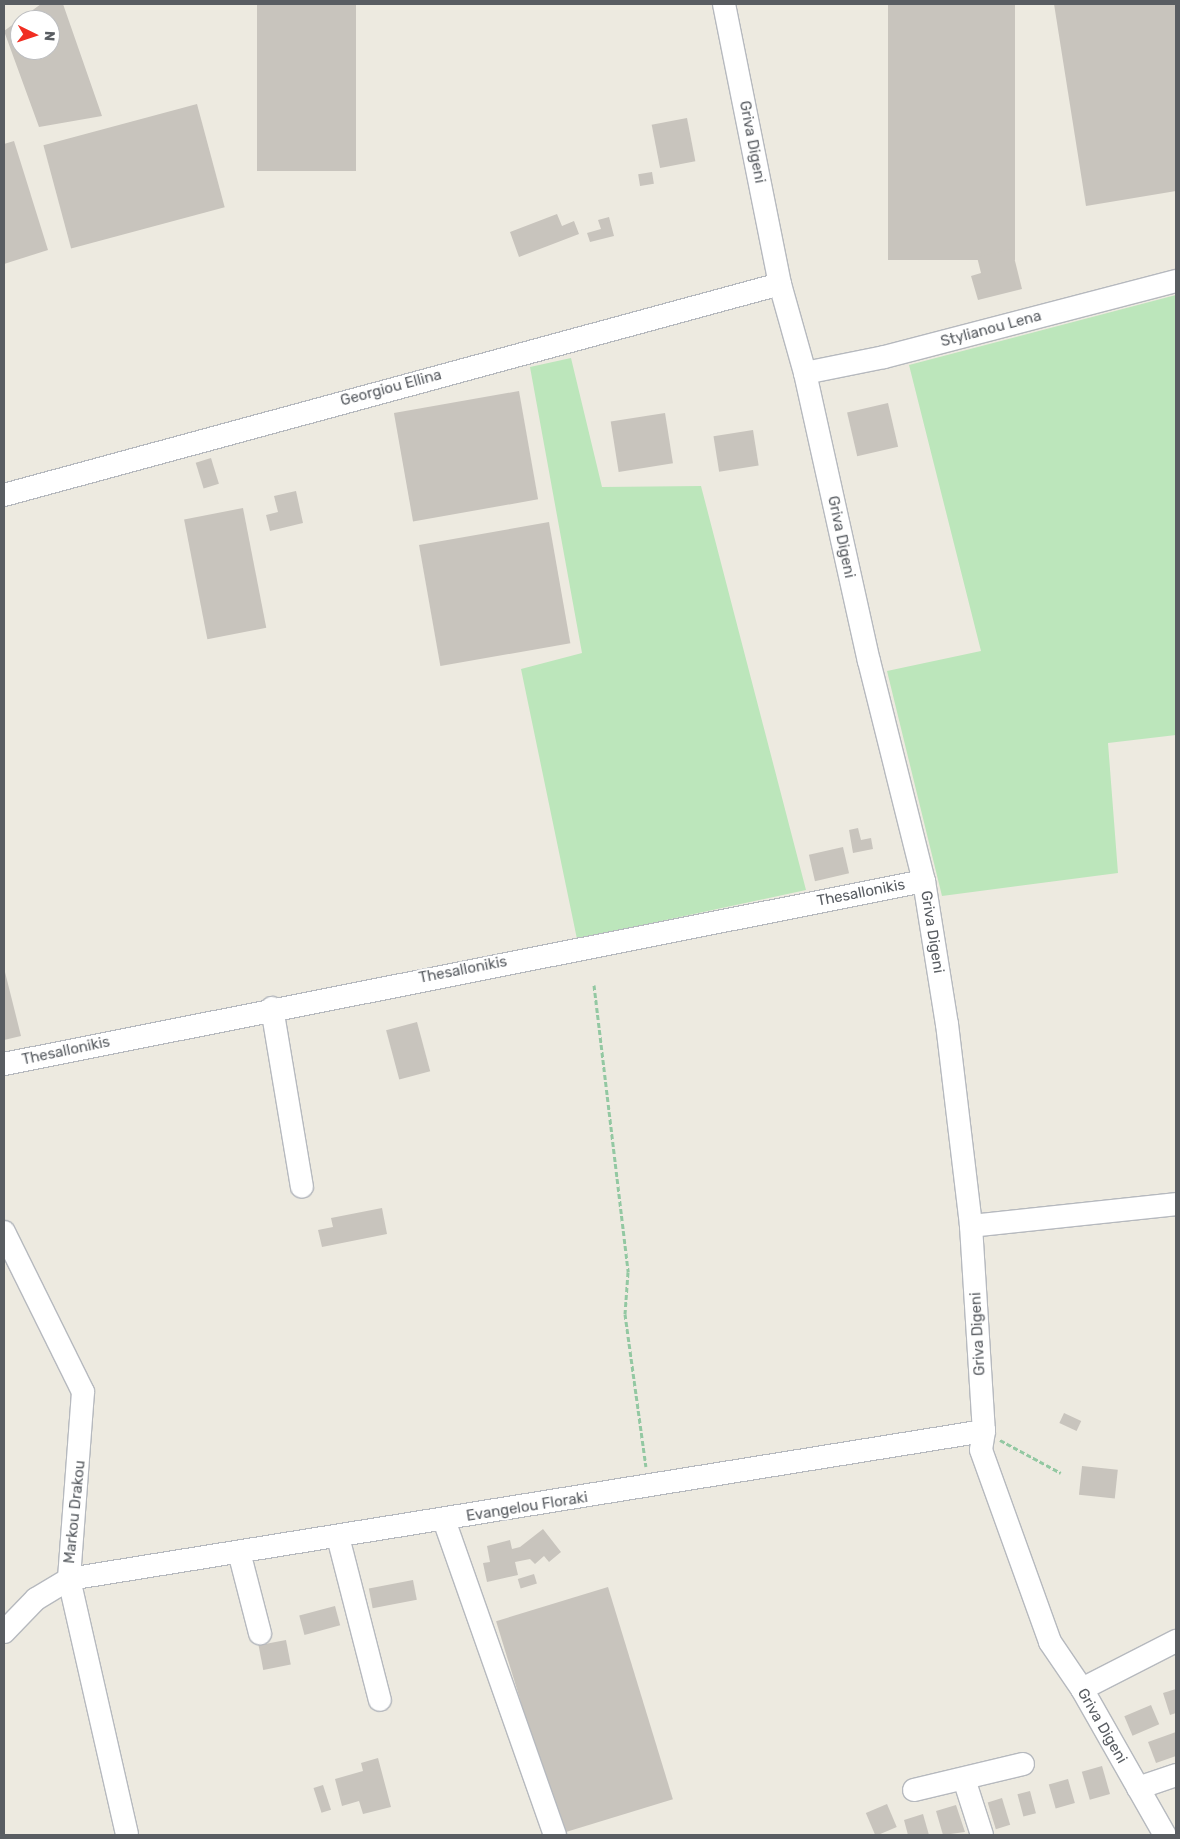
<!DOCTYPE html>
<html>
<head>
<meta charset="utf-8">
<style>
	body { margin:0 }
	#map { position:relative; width:1180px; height:1839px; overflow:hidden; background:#edeae0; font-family:Rubik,sans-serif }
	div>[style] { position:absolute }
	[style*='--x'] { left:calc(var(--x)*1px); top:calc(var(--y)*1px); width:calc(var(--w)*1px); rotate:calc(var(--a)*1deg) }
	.green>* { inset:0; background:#bce6bb }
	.building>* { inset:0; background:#c8c4bd; transform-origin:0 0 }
	.path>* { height:3px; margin-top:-1.5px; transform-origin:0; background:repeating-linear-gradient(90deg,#93c8a2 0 5px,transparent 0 7.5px) }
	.roads { filter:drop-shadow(1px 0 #b6b9be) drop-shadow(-1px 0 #b6b9be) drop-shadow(0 1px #b6b9be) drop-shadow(0 -1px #b6b9be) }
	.minor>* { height:22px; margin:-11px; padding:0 11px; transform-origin:11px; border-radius:11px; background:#fff }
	span { translate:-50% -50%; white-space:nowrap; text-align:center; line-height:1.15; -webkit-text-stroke:4.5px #fff; paint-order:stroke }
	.street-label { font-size:15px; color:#595d62 }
	.frame { position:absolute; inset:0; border:5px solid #595d62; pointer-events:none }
	.north { position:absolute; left:10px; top:10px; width:50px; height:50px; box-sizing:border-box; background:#fff; border:1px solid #bdbec0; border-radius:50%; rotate:94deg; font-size:14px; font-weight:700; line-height:20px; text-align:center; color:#595d62 }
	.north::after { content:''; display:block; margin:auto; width:18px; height:22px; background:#f12e22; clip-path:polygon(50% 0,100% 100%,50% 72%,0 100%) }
</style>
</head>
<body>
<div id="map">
	<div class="green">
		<i style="clip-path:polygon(1176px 295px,1176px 735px,1108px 743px,1118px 873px,942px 896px,887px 671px,981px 651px,909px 365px)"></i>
		<i style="clip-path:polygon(571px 358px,602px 487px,701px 486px,806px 890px,577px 939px,521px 669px,582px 653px,530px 367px)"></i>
	</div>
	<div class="building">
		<i style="clip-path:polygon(evenodd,41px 4px,63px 4px,102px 116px,39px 127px,4px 31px,41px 4px,20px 20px,50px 20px,50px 50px,20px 50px,20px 20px)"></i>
		<i style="left:257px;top:4px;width:99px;height:167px"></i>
		<i style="left:888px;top:4px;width:127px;height:256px"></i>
		<i style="clip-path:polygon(1054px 4px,1176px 4px,1176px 191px,1086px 206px)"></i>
		<i style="left:197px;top:104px;width:107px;height:159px;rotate:75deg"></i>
		<i style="left:687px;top:118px;width:44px;height:36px;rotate:79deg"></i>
		<i style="clip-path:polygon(14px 141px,48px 250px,4px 264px,4px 144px)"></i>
		<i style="left:652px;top:172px;width:12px;height:14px;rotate:81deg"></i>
		<i style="clip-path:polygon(557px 214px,562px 226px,574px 221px,579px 234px,519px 257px,510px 232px)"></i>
		<i style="clip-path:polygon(609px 217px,614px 236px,590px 242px,587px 233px,601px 229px,598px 220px)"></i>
		<i style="clip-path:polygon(1012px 249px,1022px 289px,978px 300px,971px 276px,981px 273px,977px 257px)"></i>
		<i style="left:519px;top:391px;width:110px;height:127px;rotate:80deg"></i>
		<i style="left:888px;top:403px;width:45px;height:42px;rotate:77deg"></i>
		<i style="left:665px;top:413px;width:51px;height:55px;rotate:81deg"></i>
		<i style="left:753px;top:430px;width:36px;height:40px;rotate:81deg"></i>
		<i style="left:211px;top:458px;width:27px;height:16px;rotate:73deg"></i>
		<i style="clip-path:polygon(296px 491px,303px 523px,270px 531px,266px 515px,278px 512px,274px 496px)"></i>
		<i style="left:243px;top:508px;width:122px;height:60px;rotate:79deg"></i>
		<i style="left:549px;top:522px;width:123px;height:132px;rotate:80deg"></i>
		<i style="clip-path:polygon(858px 828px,861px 840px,871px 838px,873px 849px,853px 853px,849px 830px)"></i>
		<i style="left:843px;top:847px;width:27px;height:35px;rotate:77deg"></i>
		<i style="clip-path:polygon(4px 968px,21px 1036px,4px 1040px)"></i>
		<i style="left:417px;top:1022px;width:51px;height:32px;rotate:75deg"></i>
		<i style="clip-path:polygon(382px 1208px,387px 1234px,322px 1247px,318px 1230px,333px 1227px,331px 1218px)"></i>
		<i style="left:1064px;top:1413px;width:19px;height:11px;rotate:25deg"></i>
		<i style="left:1082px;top:1466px;width:36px;height:29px;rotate:6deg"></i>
		<i style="clip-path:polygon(543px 1529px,561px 1552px,549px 1562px,544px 1556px,535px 1564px,530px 1559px,515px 1562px,518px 1575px,487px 1582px,483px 1563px,490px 1562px,487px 1546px,510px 1540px,512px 1549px,520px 1547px)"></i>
		<i style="left:534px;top:1574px;width:10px;height:17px;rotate:73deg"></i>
		<i style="left:413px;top:1580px;width:20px;height:45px;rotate:79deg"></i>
		<i style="left:608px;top:1587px;width:222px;height:117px;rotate:73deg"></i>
		<i style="left:335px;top:1606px;width:20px;height:37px;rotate:75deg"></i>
		<i style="left:286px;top:1640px;width:25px;height:28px;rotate:79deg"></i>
		<i style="clip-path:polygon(1176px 1689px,1176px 1713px,1170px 1715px,1163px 1693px)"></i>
		<i style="left:1151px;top:1705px;width:21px;height:29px;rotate:67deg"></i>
		<i style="clip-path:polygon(1176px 1732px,1176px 1756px,1156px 1763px,1148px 1742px)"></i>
		<i style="clip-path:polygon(378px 1758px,391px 1807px,363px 1814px,359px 1801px,342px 1806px,335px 1779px,363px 1771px,361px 1763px)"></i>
		<i style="left:1102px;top:1766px;width:29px;height:21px;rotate:74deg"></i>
		<i style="left:1068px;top:1779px;width:25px;height:20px;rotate:74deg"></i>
		<i style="left:323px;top:1785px;width:26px;height:10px;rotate:72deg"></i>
		<i style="left:1030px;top:1791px;width:23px;height:13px;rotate:75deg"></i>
		<i style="left:1002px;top:1798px;width:28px;height:15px;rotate:73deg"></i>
		<i style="left:887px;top:1804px;width:25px;height:23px;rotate:67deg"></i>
		<i style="clip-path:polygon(956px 1805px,965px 1832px,943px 1835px,936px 1811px)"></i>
		<i style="clip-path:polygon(923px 1814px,929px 1835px,908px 1835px,904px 1820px)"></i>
	</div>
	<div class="path">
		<i style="--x:594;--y:985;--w:289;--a:83.2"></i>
		<i style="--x:628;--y:1272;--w:42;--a:94.1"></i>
		<i style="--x:625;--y:1314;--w:154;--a:82.2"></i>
		<i style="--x:1000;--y:1440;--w:69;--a:28.4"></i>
	</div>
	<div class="roads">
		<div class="minor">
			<i style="--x:724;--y:4;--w:286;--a:78.7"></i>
			<i style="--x:780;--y:284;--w:92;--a:74.3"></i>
			<i style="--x:805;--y:373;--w:295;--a:77.5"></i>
			<i style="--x:869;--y:661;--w:227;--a:76"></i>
			<i style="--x:924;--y:881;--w:145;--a:80.9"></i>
			<i style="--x:947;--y:1024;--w:203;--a:83.2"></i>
			<i style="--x:971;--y:1226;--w:205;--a:86.4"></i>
			<i style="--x:984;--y:1431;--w:19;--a:99"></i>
			<i style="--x:981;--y:1450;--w:204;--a:70.2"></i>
			<i style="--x:1050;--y:1642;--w:57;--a:55.8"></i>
			<i style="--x:1082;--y:1689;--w:168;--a:60.4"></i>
			<i style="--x:805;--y:373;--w:81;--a:-11.4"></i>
			<i style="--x:884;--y:357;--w:302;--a:-14.6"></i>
			<i style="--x:4;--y:495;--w:804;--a:-15.21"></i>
			<i style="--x:272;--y:1008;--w:181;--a:80.5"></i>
			<i style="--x:4;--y:1064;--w:938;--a:-11.25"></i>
			<i style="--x:971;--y:1226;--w:206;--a:-6.1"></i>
			<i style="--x:4;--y:1232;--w:178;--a:63.7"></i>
			<i style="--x:83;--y:1392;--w:188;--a:94.3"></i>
			<i style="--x:69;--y:1579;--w:262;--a:77.2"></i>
			<i style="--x:444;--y:1520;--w:334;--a:70.6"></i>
			<i style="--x:338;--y:1537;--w:168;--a:75.6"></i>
			<i style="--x:239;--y:1552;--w:84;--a:75.5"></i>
			<i style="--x:4;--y:1632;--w:46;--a:-45.9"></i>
			<i style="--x:36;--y:1599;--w:39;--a:-31"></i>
			<i style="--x:69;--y:1579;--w:927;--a:-9.19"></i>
			<i style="--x:1082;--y:1689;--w:106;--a:-27.1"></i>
			<i style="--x:964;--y:1779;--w:59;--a:72.2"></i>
			<i style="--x:1138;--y:1788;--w:40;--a:-18.9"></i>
			<i style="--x:914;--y:1790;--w:112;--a:-13.4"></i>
		</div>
	</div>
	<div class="street-label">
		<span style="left:752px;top:142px;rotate:79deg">Griva Digeni</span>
		<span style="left:991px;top:329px;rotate:-15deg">Stylianou Lena</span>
		<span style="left:391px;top:388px;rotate:-15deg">Georgiou Ellina</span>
		<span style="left:841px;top:537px;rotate:78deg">Griva Digeni</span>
		<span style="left:861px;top:893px;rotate:-11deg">Thesallonikis</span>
		<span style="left:932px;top:932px;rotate:81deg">Griva Digeni</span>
		<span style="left:463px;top:970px;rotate:-11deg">Thesallonikis</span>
		<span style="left:66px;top:1051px;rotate:-12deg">Thesallonikis</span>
		<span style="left:978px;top:1334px;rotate:-93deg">Griva Digeni</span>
		<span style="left:527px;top:1507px;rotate:-9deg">Evangelou Floraki</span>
		<span style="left:75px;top:1512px;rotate:-84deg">Markou Drakou</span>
		<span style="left:1102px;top:1726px;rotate:60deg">Griva Digeni</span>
	</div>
	<div class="frame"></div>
	<div class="north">N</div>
</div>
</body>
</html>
